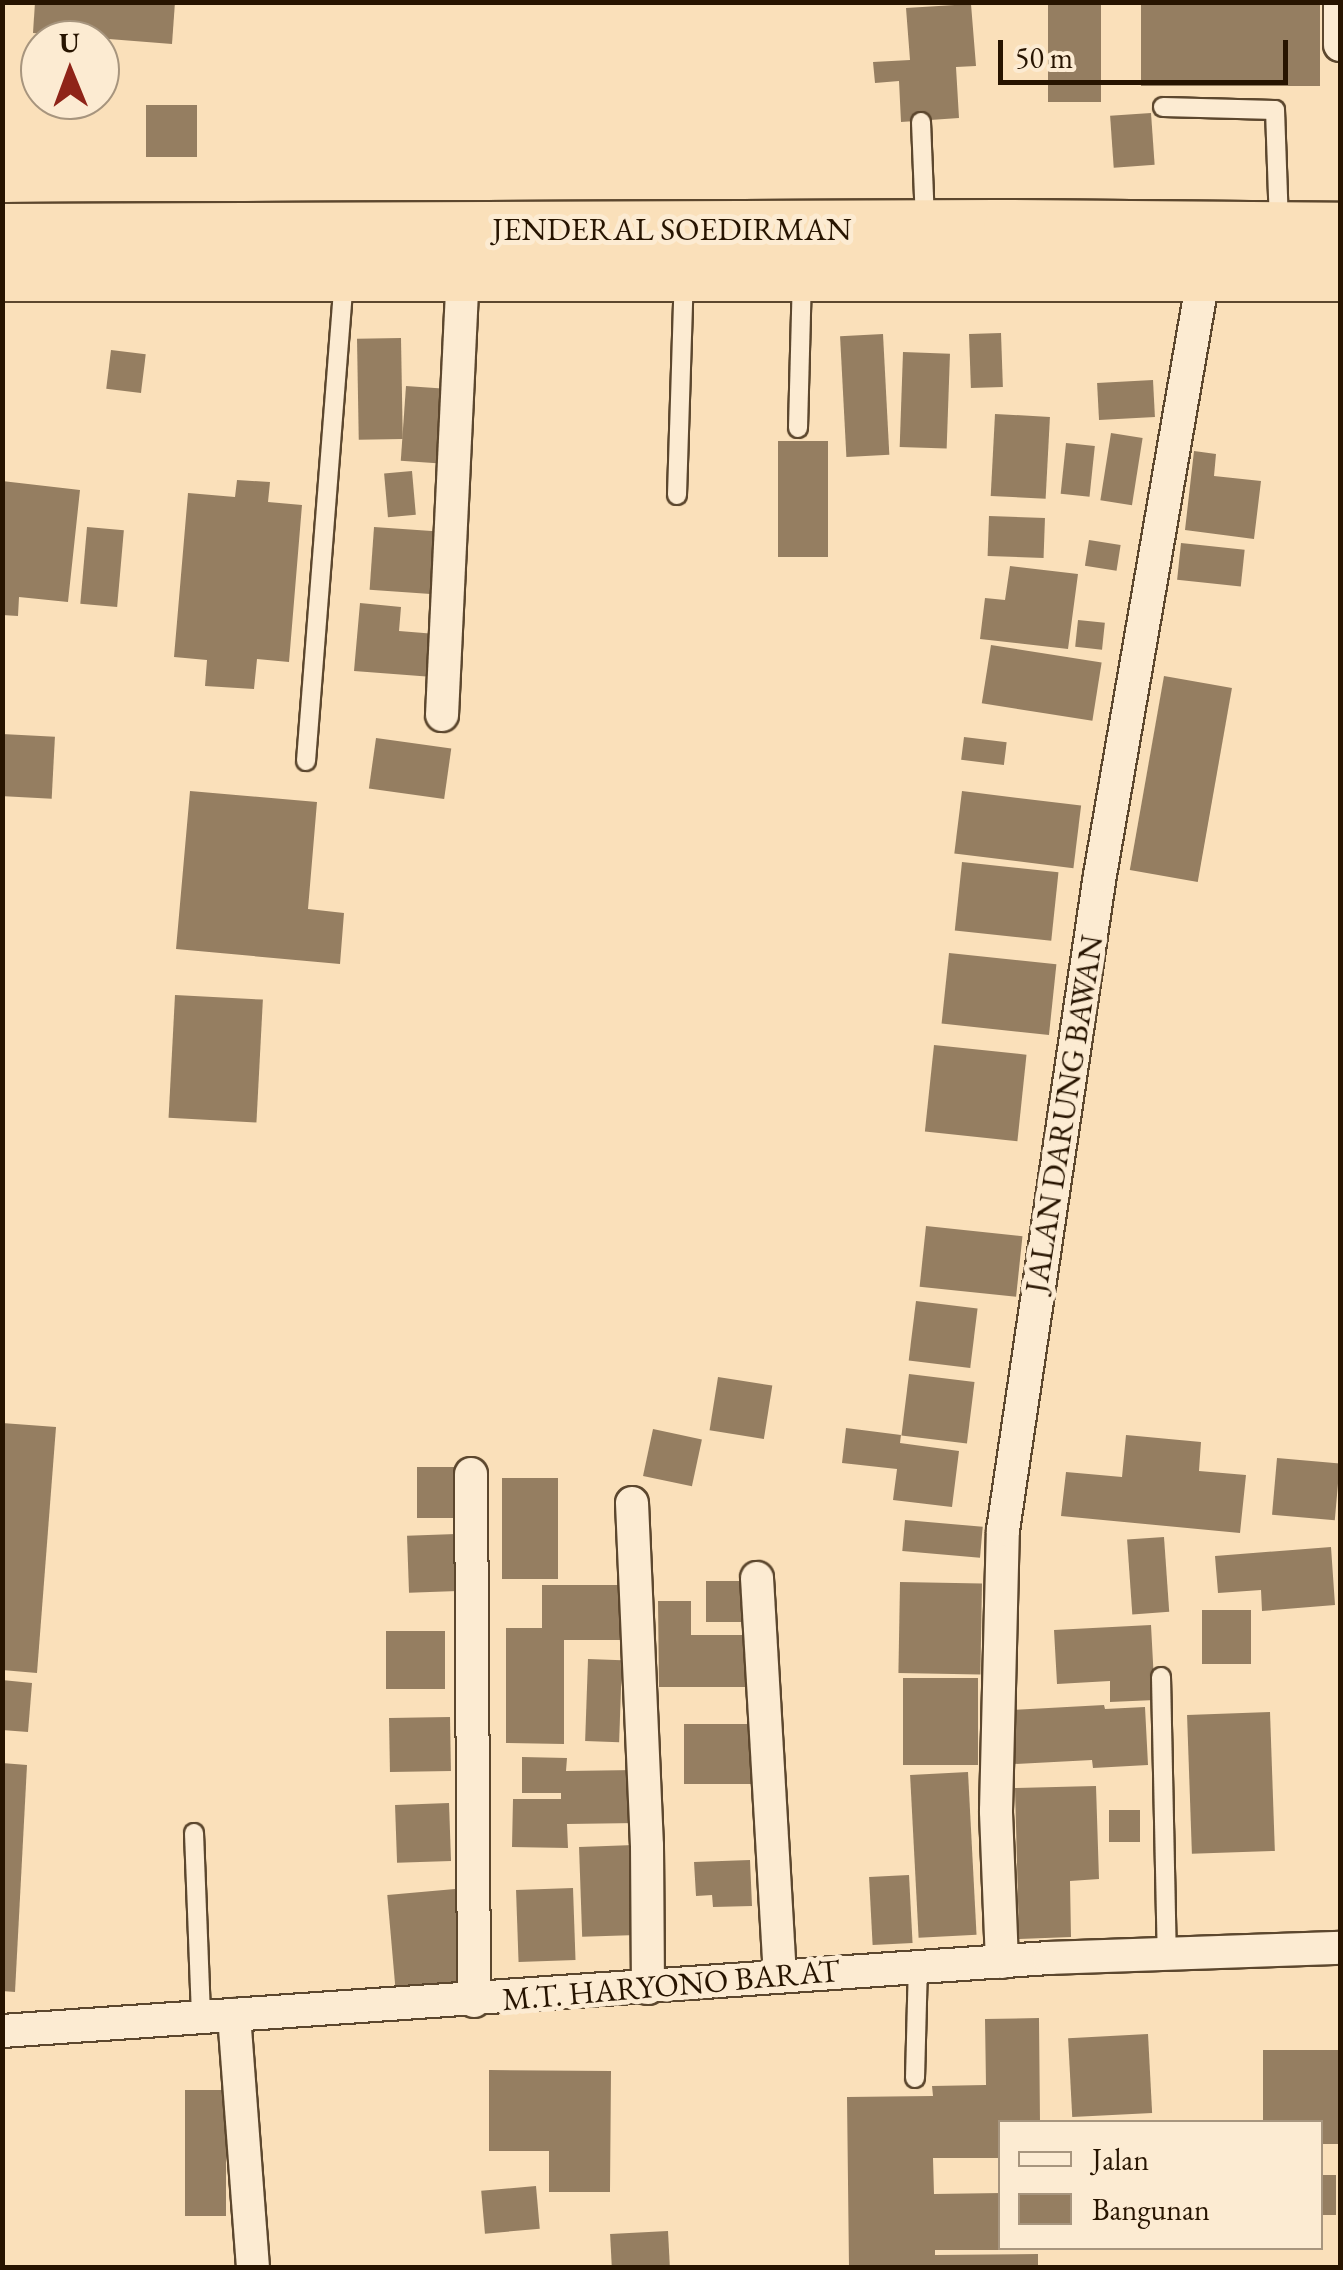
<!DOCTYPE html>
<html>
<head>
<meta charset="utf-8">
<style>
	body { margin:0 }
	#map { position:relative; width:1343px; height:2270px; overflow:hidden; background:#fae0ba; font-family:"EB Garamond",serif }
	div>[style] { position:absolute }
	[style*='--x'] { left:calc(var(--x)*1px); top:calc(var(--y)*1px); width:calc(var(--w)*1px); rotate:calc(var(--a)*1deg) }
	.building>* { inset:0; background:#957e61; transform-origin:0 0 }
	.roads { filter:drop-shadow(2px 0 #5c472e) drop-shadow(-2px 0 #5c472e) drop-shadow(0 2px #5c472e) drop-shadow(0 -2px #5c472e) }
	.service>* { height:18px; margin:-9px; padding:0 9px; transform-origin:9px; border-radius:9px; background:#fcebd2 }
	.minor>* { height:32px; margin:-16px; padding:0 16px; transform-origin:16px; border-radius:16px; background:#fcebd2 }
	.trunk>* { height:55px; margin:-27.5px; padding:0 27.5px; transform-origin:27.5px; border-radius:27.5px; background:#fae0ba }
	span { translate:-50% -50%; white-space:nowrap; text-align:center; line-height:1.15; -webkit-text-stroke:10px #fcebd2; paint-order:stroke }
	.street-label { font-size:32px; color:#271400 }
	.frame { position:absolute; inset:0; border:5px solid #271400; pointer-events:none }
	.legend { position:absolute; left:998px; top:2120px; width:325px; height:130px; box-sizing:border-box; background:#fcebd2; border:2px solid #a7957e; margin:0; padding:12px 18px; list-style:none; font-size:30px; color:#271400 }
	.legend li { display:flex; align-items:center; gap:20px; height:50px }
	.legend b { width:50px; border:2px solid #a7957e }
	.north { position:absolute; left:20px; top:20px; width:100px; height:100px; box-sizing:border-box; background:#fcebd2; border:2px solid #a7957e; border-radius:50%; rotate:359deg; font-size:28px; font-weight:700; line-height:40px; text-align:center; color:#271400 }
	.north::after { content:''; display:block; margin:auto; width:35px; height:45px; background:#8f2418; clip-path:polygon(50% 0,100% 100%,50% 72%,0 100%) }
	.scale { position:absolute; left:998px; top:40px; width:290px; height:45px; box-sizing:border-box; border:5px solid #271400; border-top:0; padding-left:12px; font-size:30px; line-height:35px; white-space:nowrap; color:#271400; -webkit-text-stroke:8px #fcebd2; paint-order:stroke }
</style>
</head>
<body>
<div id="map">
	<div class="building">
		<i style="clip-path:polygon(35px 2px,175px 2px,172px 44px,33px 33px)"></i>
		<i style="left:1048px;top:2px;width:53px;height:100px"></i>
		<i style="left:1141px;top:2px;width:179px;height:84px"></i>
		<i style="clip-path:polygon(971px 4px,976px 66px,956px 67px,959px 118px,901px 122px,899px 81px,875px 83px,873px 62px,910px 60px,906px 8px)"></i>
		<i style="left:146px;top:105px;width:51px;height:52px"></i>
		<i style="left:1151px;top:113px;width:52px;height:41px;rotate:86deg"></i>
		<i style="left:1001px;top:333px;width:54px;height:32px;rotate:88deg"></i>
		<i style="left:883px;top:334px;width:121px;height:43px;rotate:87deg"></i>
		<i style="left:401px;top:338px;width:101px;height:44px;rotate:89deg"></i>
		<i style="left:111px;top:350px;width:35px;height:39px;rotate:7deg"></i>
		<i style="left:903px;top:352px;width:47px;height:95px;rotate:2deg"></i>
		<i style="left:1153px;top:380px;width:37px;height:56px;rotate:87deg"></i>
		<i style="left:406px;top:386px;width:47px;height:75px;rotate:4deg"></i>
		<i style="left:995px;top:414px;width:55px;height:82px;rotate:3deg"></i>
		<i style="left:1111px;top:433px;width:32px;height:68px;rotate:9deg"></i>
		<i style="left:778px;top:441px;width:50px;height:116px"></i>
		<i style="left:1066px;top:443px;width:29px;height:51px;rotate:6deg"></i>
		<i style="clip-path:polygon(1194px 451px,1216px 454px,1214px 476px,1261px 481px,1254px 539px,1185px 530px)"></i>
		<i style="left:412px;top:471px;width:44px;height:28px;rotate:85deg"></i>
		<i style="clip-path:polygon(237px 480px,270px 482px,268px 502px,302px 505px,289px 662px,257px 659px,254px 689px,205px 686px,207px 660px,174px 657px,188px 493px,235px 497px)"></i>
		<i style="clip-path:polygon(2px 481px,80px 490px,68px 602px,19px 597px,18px 616px,2px 615px)"></i>
		<i style="left:989px;top:516px;width:56px;height:40px;rotate:2deg"></i>
		<i style="left:87px;top:527px;width:37px;height:77px;rotate:5deg"></i>
		<i style="left:374px;top:527px;width:72px;height:63px;rotate:4deg"></i>
		<i style="left:1089px;top:540px;width:32px;height:26px;rotate:9deg"></i>
		<i style="left:1181px;top:543px;width:64px;height:37px;rotate:6deg"></i>
		<i style="clip-path:polygon(1010px 566px,1078px 574px,1068px 649px,980px 639px,985px 598px,1005px 600px)"></i>
		<i style="clip-path:polygon(360px 603px,401px 607px,399px 631px,436px 634px,433px 677px,354px 671px)"></i>
		<i style="left:1078px;top:620px;width:27px;height:27px;rotate:6deg"></i>
		<i style="left:991px;top:645px;width:112px;height:59px;rotate:9deg"></i>
		<i style="left:1164px;top:676px;width:69px;height:197px;rotate:10deg"></i>
		<i style="left:2px;top:734px;width:53px;height:62px;rotate:3deg"></i>
		<i style="left:964px;top:737px;width:43px;height:23px;rotate:7deg"></i>
		<i style="left:376px;top:738px;width:76px;height:51px;rotate:8deg"></i>
		<i style="clip-path:polygon(190px 791px,317px 802px,308px 909px,344px 913px,340px 964px,176px 949px)"></i>
		<i style="left:962px;top:791px;width:120px;height:63px;rotate:7deg"></i>
		<i style="left:962px;top:862px;width:97px;height:69px;rotate:6deg"></i>
		<i style="left:949px;top:953px;width:108px;height:71px;rotate:6deg"></i>
		<i style="left:175px;top:995px;width:88px;height:123px;rotate:3deg"></i>
		<i style="left:934px;top:1045px;width:93px;height:87px;rotate:6deg"></i>
		<i style="left:926px;top:1226px;width:97px;height:61px;rotate:6deg"></i>
		<i style="left:916px;top:1301px;width:62px;height:60px;rotate:7deg"></i>
		<i style="left:909px;top:1374px;width:66px;height:62px;rotate:7deg"></i>
		<i style="left:718px;top:1377px;width:55px;height:54px;rotate:9deg"></i>
		<i style="clip-path:polygon(2px 1423px,56px 1427px,37px 1673px,2px 1670px)"></i>
		<i style="clip-path:polygon(846px 1428px,901px 1435px,900px 1443px,959px 1451px,952px 1507px,893px 1500px,897px 1469px,842px 1463px)"></i>
		<i style="left:653px;top:1429px;width:50px;height:48px;rotate:12deg"></i>
		<i style="clip-path:polygon(1126px 1435px,1201px 1442px,1199px 1471px,1246px 1475px,1240px 1533px,1061px 1516px,1066px 1472px,1122px 1477px)"></i>
		<i style="left:1277px;top:1458px;width:63px;height:57px;rotate:5deg"></i>
		<i style="left:417px;top:1467px;width:44px;height:51px"></i>
		<i style="left:502px;top:1478px;width:56px;height:101px"></i>
		<i style="left:905px;top:1520px;width:78px;height:31px;rotate:5deg"></i>
		<i style="left:456px;top:1534px;width:57px;height:49px;rotate:88deg"></i>
		<i style="left:1164px;top:1537px;width:75px;height:37px;rotate:86deg"></i>
		<i style="clip-path:polygon(1331px 1547px,1335px 1605px,1262px 1611px,1261px 1590px,1218px 1593px,1215px 1556px)"></i>
		<i style="left:706px;top:1581px;width:37px;height:41px"></i>
		<i style="left:900px;top:1582px;width:82px;height:91px;rotate:1deg"></i>
		<i style="clip-path:polygon(542px 1585px,622px 1585px,622px 1640px,564px 1640px,564px 1744px,506px 1743px,506px 1628px,542px 1628px)"></i>
		<i style="clip-path:polygon(658px 1601px,691px 1601px,691px 1635px,749px 1635px,749px 1687px,659px 1687px)"></i>
		<i style="left:1202px;top:1610px;width:49px;height:54px"></i>
		<i style="clip-path:polygon(1151px 1625px,1155px 1700px,1110px 1702px,1110px 1681px,1057px 1684px,1054px 1630px)"></i>
		<i style="left:386px;top:1631px;width:59px;height:58px"></i>
		<i style="left:588px;top:1659px;width:34px;height:82px;rotate:2deg"></i>
		<i style="left:978px;top:1678px;width:87px;height:75px;rotate:90deg"></i>
		<i style="clip-path:polygon(2px 1680px,32px 1683px,28px 1732px,2px 1730px)"></i>
		<i style="clip-path:polygon(1104px 1705px,1105px 1709px,1145px 1707px,1148px 1765px,1093px 1768px,1092px 1760px,1014px 1764px,1011px 1710px)"></i>
		<i style="left:1270px;top:1712px;width:139px;height:83px;rotate:88deg"></i>
		<i style="left:450px;top:1717px;width:54px;height:61px;rotate:89deg"></i>
		<i style="left:684px;top:1724px;width:74px;height:60px"></i>
		<i style="clip-path:polygon(522px 1757px,567px 1758px,566px 1771px,636px 1770px,637px 1823px,567px 1824px,568px 1848px,512px 1847px,513px 1799px,561px 1799px,561px 1793px,522px 1793px)"></i>
		<i style="clip-path:polygon(2px 1763px,27px 1765px,15px 1992px,2px 1991px)"></i>
		<i style="left:968px;top:1772px;width:163px;height:58px;rotate:87deg"></i>
		<i style="clip-path:polygon(1096px 1786px,1099px 1879px,1070px 1881px,1071px 1937px,1019px 1939px,1015px 1788px)"></i>
		<i style="left:449px;top:1803px;width:58px;height:54px;rotate:88deg"></i>
		<i style="left:1109px;top:1810px;width:31px;height:32px"></i>
		<i style="left:634px;top:1845px;width:90px;height:55px;rotate:88deg"></i>
		<i style="clip-path:polygon(750px 1860px,752px 1906px,713px 1907px,712px 1895px,696px 1896px,694px 1862px)"></i>
		<i style="left:909px;top:1875px;width:68px;height:40px;rotate:87deg"></i>
		<i style="left:573px;top:1888px;width:72px;height:57px;rotate:88deg"></i>
		<i style="left:455px;top:1889px;width:93px;height:68px;rotate:85deg"></i>
		<i style="clip-path:polygon(1039px 2018px,1040px 2122px,1001px 2122px,1001px 2158px,933px 2158px,934px 2194px,1001px 2193px,1001px 2250px,935px 2250px,935px 2255px,1038px 2254px,1038px 2268px,849px 2268px,847px 2097px,933px 2096px,932px 2086px,986px 2085px,985px 2019px)"></i>
		<i style="left:1148px;top:2034px;width:79px;height:80px;rotate:87deg"></i>
		<i style="clip-path:polygon(1263px 2050px,1340px 2050px,1340px 2144px,1320px 2144px,1320px 2122px,1263px 2122px)"></i>
		<i style="clip-path:polygon(489px 2070px,611px 2071px,610px 2192px,549px 2192px,549px 2151px,489px 2151px)"></i>
		<i style="left:185px;top:2090px;width:41px;height:126px"></i>
		<i style="left:1320px;top:2175px;width:16px;height:40px"></i>
		<i style="left:536px;top:2186px;width:43px;height:55px;rotate:85deg"></i>
		<i style="left:668px;top:2231px;width:37px;height:58px;rotate:87deg"></i>
	</div>
	<div class="roads">
		<div class="service">
			<i style="--x:1163;--y:107;--w:112;--a:1.5"></i>
			<i style="--x:1275;--y:110;--w:116;--a:88"></i>
			<i style="--x:921;--y:122;--w:100;--a:87.7"></i>
			<i style="--x:798;--y:428;--w:151;--a:-88.5"></i>
			<i style="--x:677;--y:495;--w:218;--a:-88.2"></i>
			<i style="--x:306;--y:761;--w:483;--a:-85.5"></i>
			<i style="--x:1161;--y:1677;--w:275;--a:88.8"></i>
			<i style="--x:194;--y:1833;--w:184;--a:87.8"></i>
			<i style="--x:915;--y:2078;--w:112;--a:-88.5"></i>
		</div>
		<div class="minor">
			<i style="--x:1340;--y:2;--w:43;--a:90"></i>
			<i style="--x:442;--y:715;--w:442;--a:-87.3"></i>
			<i style="--x:471;--y:1474;--w:527;--a:89.67"></i>
			<i style="--x:632;--y:1503;--w:343;--a:87.5"></i>
			<i style="--x:647;--y:1846;--w:142;--a:89.6"></i>
			<i style="--x:757;--y:1578;--w:397;--a:86.7"></i>
			<i style="--x:1002;--y:1962;--w:151;--a:-92.3"></i>
			<i style="--x:996;--y:1811;--w:281;--a:-88.6"></i>
			<i style="--x:1003;--y:1530;--w:662;--a:-81.58"></i>
			<i style="--x:1100;--y:875;--w:611;--a:-80.2"></i>
			<i style="--x:234;--y:2015;--w:254;--a:85.7"></i>
			<i style="--x:2;--y:2031;--w:1050;--a:-3.99"></i>
			<i style="--x:1049;--y:1958;--w:291;--a:-2"></i>
		</div>
		<div class="trunk">
			<i style="--x:2;--y:231;--w:1009;--a:-0.23"></i>
			<i style="--x:1011;--y:227;--w:329;--a:0.5"></i>
			<i style="--x:2;--y:273;--w:1338;--a:0"></i>
		</div>
	</div>
	<div class="street-label">
		<span style="left:672px;top:229px">JENDERAL SOEDIRMAN</span>
		<span style="left:1064px;top:1114px;rotate:-81deg">JALAN DARUNG BAWAN</span>
		<span style="left:671px;top:1985px;rotate:-5deg">M.T. HARYONO BARAT</span>
	</div>
	<div class="frame"></div>
	<ul class="legend">
	<li><b style="height:12px;background:#fcebd2"></b>Jalan</li>
	<li><b style="height:28px;background:#957e61"></b>Bangunan</li>
	</ul>
	<div class="north">U</div>
	<div class="scale">50 m</div>
</div>
</body>
</html>
